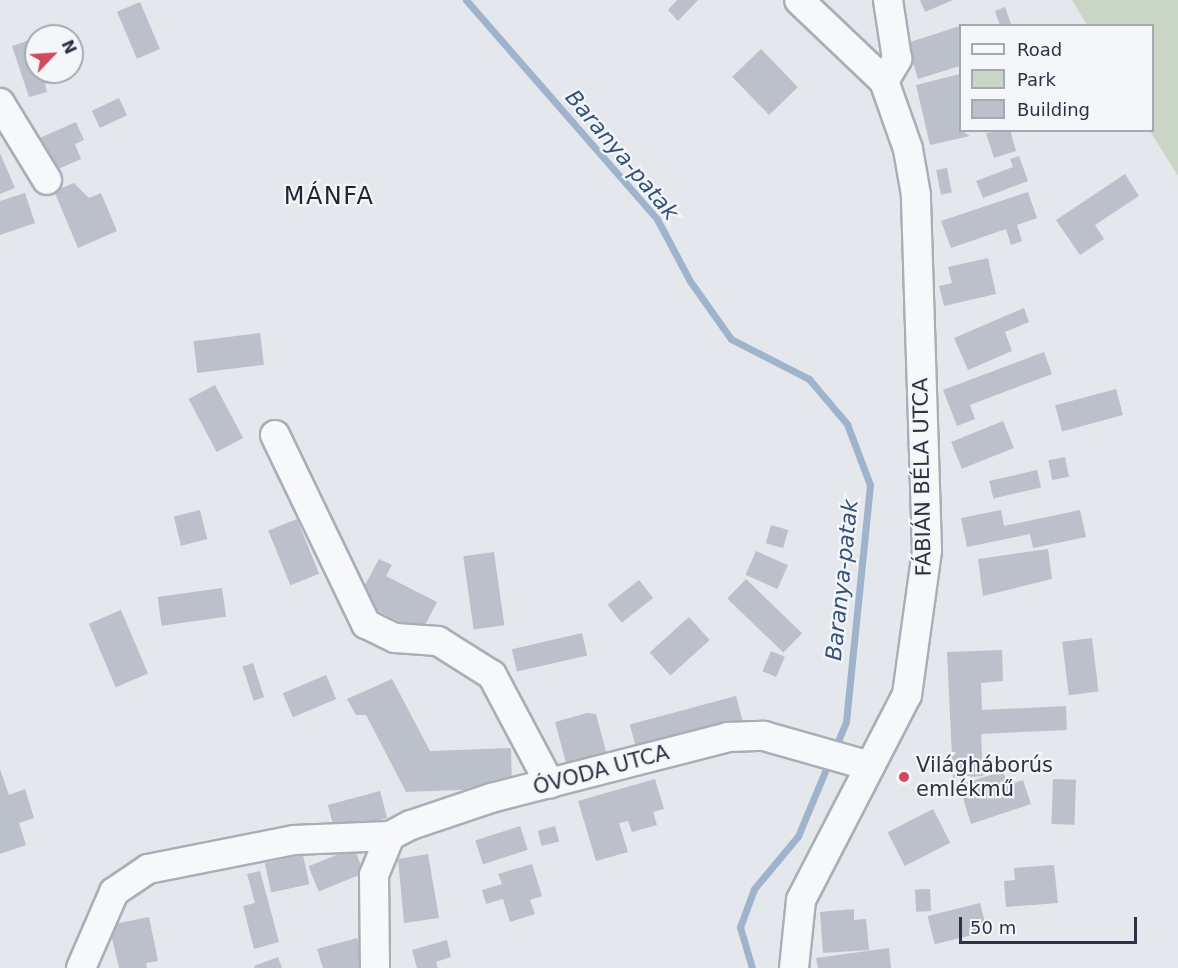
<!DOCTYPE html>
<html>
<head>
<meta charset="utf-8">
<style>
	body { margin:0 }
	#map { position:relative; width:1178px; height:968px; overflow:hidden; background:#e4e7ec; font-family:"DejaVu Sans",sans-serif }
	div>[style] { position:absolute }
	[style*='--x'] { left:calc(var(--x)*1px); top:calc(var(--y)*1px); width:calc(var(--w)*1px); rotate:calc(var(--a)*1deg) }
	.green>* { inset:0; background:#c9d6c5 }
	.stream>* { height:7px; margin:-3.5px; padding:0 3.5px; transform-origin:3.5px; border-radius:3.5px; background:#9fb4cc }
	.building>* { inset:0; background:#bbc0ca; transform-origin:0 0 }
	.roads { filter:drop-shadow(2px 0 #a9aeb7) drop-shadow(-2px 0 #a9aeb7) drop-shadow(0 2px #a9aeb7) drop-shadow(0 -2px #a9aeb7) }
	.street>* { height:28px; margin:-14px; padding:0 14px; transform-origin:14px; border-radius:14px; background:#f7f8fa }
	.dots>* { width:16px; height:16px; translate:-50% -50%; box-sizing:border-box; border:3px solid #f4f6f9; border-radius:50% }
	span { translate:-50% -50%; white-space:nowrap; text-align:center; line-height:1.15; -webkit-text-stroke:4.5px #f4f6f9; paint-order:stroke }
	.street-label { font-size:21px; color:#2b3445 }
	.poi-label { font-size:21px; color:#2b3445 }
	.left { translate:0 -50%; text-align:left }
	.water-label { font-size:22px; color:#34527a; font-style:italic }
	.quarter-label { font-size:24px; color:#1d2536; letter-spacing:1.5px }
	.legend { position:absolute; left:959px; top:24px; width:195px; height:108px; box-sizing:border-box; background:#f4f6f9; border:2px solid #a4a8b1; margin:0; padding:8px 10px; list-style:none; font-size:18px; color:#2b3445 }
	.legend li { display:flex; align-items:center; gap:12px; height:30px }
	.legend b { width:30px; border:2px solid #a4a8b1 }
	.north { position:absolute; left:24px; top:24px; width:60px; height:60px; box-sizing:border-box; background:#f4f6f9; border:2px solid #a4a8b1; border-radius:50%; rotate:65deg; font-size:16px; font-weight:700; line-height:24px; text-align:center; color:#2b3445 }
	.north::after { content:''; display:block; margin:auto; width:21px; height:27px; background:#d1495b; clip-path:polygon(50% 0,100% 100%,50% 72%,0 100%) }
	.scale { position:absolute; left:959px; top:917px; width:178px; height:27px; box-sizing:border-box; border:3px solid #2b3445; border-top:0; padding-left:8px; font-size:18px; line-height:21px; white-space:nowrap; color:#2b3445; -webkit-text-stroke:4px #f4f6f9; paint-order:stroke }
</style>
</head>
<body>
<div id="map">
	<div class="green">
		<i style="clip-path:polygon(1072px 0,1178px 0,1178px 176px,1150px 131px,1152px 26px,1087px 25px)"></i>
	</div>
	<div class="stream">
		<i style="--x:466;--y:0;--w:291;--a:48.9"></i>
		<i style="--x:657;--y:219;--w:70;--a:62"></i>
		<i style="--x:690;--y:281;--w:71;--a:54.7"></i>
		<i style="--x:731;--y:339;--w:88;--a:27.1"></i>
		<i style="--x:809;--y:379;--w:59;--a:49.8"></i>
		<i style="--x:847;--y:424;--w:65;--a:69.3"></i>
		<i style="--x:870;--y:485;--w:238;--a:95.8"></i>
		<i style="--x:846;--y:722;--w:30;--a:113"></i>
		<i style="--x:752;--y:968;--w:43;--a:-106.3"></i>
		<i style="--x:740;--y:927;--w:40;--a:-69.8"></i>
		<i style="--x:754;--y:889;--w:69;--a:-50.3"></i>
		<i style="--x:798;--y:836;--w:80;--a:-67.3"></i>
	</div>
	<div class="building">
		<i style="clip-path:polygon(677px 0,698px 0,678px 21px,668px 10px)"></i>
		<i style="clip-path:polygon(920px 0,953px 0,925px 12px)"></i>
		<i style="left:140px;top:2px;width:51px;height:25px;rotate:67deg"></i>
		<i style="clip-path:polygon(1005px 7px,1011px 24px,1000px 26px,995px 11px)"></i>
		<i style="clip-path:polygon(960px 26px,960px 66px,918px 79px,907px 43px)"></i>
		<i style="clip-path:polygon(36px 38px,36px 72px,73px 74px,45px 84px,47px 92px,29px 97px,12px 46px)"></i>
		<i style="left:761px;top:49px;width:53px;height:40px;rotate:46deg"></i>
		<i style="clip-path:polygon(960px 74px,960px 130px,970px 136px,930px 145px,916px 85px)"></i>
		<i style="left:119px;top:98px;width:19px;height:30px;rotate:65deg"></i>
		<i style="clip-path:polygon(76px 122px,84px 140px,75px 144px,81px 159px,49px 173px,35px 140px)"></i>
		<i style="clip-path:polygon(1010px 130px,1016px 151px,994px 158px,986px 133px)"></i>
		<i style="clip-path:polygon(0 153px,15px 188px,0 194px)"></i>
		<i style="clip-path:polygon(1019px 156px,1028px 181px,983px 198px,976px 181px,1013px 167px,1010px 159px)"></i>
		<i style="left:947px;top:168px;width:25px;height:11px;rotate:79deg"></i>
		<i style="clip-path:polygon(1125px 174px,1139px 196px,1095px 225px,1104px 239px,1080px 255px,1056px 220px)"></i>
		<i style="clip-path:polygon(74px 183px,89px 198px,101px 193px,117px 231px,78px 248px,54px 191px)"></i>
		<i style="clip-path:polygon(1028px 192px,1037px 218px,1017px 225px,1022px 241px,1011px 245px,1006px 229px,951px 248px,941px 221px)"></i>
		<i style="clip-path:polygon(25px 193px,35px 223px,0 235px,0 201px)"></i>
		<i style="clip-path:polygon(988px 258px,996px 294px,944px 306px,939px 286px,952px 283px,948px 267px)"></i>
		<i style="clip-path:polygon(1024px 308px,1029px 322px,1005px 332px,1012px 351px,968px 370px,954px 338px)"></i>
		<i style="left:260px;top:333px;width:32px;height:67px;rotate:83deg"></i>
		<i style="clip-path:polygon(1044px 352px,1052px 374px,970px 405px,975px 419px,957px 426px,943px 390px)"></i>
		<i style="left:215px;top:385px;width:60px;height:30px;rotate:62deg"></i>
		<i style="left:1116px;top:389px;width:27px;height:63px;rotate:75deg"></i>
		<i style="left:1003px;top:421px;width:29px;height:56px;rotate:68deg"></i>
		<i style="left:1065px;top:457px;width:20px;height:17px;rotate:79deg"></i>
		<i style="left:1037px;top:470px;width:18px;height:49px;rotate:77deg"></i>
		<i style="left:200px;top:510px;width:30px;height:27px;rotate:76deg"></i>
		<i style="clip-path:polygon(1001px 510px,1004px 526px,1080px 510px,1086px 537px,1033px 548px,1030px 534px,967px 547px,961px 518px)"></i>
		<i style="left:297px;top:519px;width:59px;height:31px;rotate:68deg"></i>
		<i style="left:771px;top:525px;width:18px;height:19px;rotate:16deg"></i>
		<i style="clip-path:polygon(1048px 549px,1052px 579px,983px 596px,978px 559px)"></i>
		<i style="left:756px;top:551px;width:35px;height:26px;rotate:24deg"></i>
		<i style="left:494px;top:552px;width:74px;height:31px;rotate:82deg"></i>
		<i style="clip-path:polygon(379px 559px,392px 565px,386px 576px,437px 602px,421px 633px,357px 600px)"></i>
		<i style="left:746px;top:579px;width:78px;height:27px;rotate:44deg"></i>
		<i style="left:639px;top:580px;width:23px;height:40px;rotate:52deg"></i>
		<i style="left:222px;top:588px;width:29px;height:65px;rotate:82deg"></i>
		<i style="left:121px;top:610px;width:69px;height:35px;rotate:67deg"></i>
		<i style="left:689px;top:617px;width:31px;height:53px;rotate:48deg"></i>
		<i style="left:582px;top:633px;width:23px;height:72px;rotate:77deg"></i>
		<i style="left:1092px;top:638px;width:54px;height:30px;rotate:83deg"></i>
		<i style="clip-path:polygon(1002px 650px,1003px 681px,981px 683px,982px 710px,1066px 706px,1067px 730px,981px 734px,983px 776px,953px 778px,947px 652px)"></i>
		<i style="left:771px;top:651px;width:15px;height:22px;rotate:23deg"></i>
		<i style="left:253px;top:663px;width:36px;height:11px;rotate:72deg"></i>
		<i style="left:326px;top:675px;width:26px;height:47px;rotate:67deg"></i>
		<i style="clip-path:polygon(392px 679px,430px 751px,511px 748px,512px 788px,406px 792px,366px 715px,356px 715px,347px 699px)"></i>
		<i style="left:736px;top:696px;width:30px;height:110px;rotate:75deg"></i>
		<i style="clip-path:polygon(587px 713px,596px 714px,608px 759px,568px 770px,555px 722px)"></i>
		<i style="clip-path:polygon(0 769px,9px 795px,25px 789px,34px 818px,19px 823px,26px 845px,0 854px)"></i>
		<i style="clip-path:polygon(1003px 771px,1008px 785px,1023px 780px,1031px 804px,971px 824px,959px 785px)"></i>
		<i style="clip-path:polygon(655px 779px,664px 809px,653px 812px,657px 825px,632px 832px,628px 821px,619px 823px,628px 852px,596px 861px,578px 801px)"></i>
		<i style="left:1053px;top:779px;width:23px;height:45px;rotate:2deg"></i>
		<i style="left:380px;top:791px;width:28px;height:54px;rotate:75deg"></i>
		<i style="left:933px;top:809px;width:38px;height:51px;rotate:63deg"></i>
		<i style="left:520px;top:826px;width:25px;height:47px;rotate:72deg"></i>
		<i style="left:555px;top:826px;width:16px;height:18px;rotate:75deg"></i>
		<i style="left:354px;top:848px;width:27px;height:49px;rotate:68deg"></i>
		<i style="clip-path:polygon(428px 854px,439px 918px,404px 923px,398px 859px)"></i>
		<i style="left:303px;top:855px;width:30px;height:39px;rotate:78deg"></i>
		<i style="clip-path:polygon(532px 864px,542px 896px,530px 900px,535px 914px,510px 922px,503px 899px,486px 904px,482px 890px,502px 884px,498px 874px)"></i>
		<i style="clip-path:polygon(1054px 865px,1058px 903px,1006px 907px,1004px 881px,1015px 880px,1014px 868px)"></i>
		<i style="clip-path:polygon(260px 871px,279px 942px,254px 949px,243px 906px,255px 903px,247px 874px)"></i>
		<i style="left:930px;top:889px;width:22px;height:15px;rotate:87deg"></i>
		<i style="left:980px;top:903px;width:29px;height:54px;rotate:76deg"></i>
		<i style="clip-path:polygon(854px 909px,854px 920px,866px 919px,869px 950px,823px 953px,820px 912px)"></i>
		<i style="clip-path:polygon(149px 917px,158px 961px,146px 963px,147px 968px,119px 968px,109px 925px)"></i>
		<i style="clip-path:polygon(357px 938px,366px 968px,323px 968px,317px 949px)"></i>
		<i style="clip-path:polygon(447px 940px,451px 957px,436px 962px,438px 968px,417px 968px,412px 950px)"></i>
		<i style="clip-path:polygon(889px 948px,891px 968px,818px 968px,816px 958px)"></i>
		<i style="clip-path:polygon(278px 957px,282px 968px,255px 968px,254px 966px)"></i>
	</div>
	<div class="roads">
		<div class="street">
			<i style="--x:884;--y:81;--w:26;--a:-59"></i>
			<i style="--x:897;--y:59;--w:60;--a:-98.7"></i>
			<i style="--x:0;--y:103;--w:90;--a:58.6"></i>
			<i style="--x:275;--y:435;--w:210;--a:64.3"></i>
			<i style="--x:366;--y:624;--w:32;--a:26"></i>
			<i style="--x:395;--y:638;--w:43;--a:4"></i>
			<i style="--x:438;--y:641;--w:64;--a:32.2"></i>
			<i style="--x:492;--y:675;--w:123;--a:62"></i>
			<i style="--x:81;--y:968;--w:83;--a:-66.5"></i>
			<i style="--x:114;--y:892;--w:41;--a:-34.1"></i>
			<i style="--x:148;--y:869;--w:149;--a:-11.2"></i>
			<i style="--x:294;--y:840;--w:96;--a:-2.4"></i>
			<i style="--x:375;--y:968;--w:93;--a:-90.6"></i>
			<i style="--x:374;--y:875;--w:42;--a:-67.7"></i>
			<i style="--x:390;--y:836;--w:24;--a:-28"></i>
			<i style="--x:411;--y:825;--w:84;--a:-18.6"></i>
			<i style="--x:491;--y:798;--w:245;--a:-14.4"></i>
			<i style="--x:728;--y:737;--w:36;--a:-2"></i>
			<i style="--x:764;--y:736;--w:110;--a:15.8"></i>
			<i style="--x:794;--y:968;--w:68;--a:-84.1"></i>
			<i style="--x:801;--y:900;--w:231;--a:-62.7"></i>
			<i style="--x:907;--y:695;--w:146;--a:-82.1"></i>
			<i style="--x:927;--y:550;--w:355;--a:-91.8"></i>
			<i style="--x:916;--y:195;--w:47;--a:-99.9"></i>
			<i style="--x:908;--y:149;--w:72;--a:-109.4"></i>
			<i style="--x:884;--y:81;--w:117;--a:-136.4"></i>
		</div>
	</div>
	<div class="dots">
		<i style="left:904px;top:777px;background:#d1495b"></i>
	</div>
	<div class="street-label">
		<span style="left:922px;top:477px;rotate:-91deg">FÁBIÁN BÉLA UTCA</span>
		<span style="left:601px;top:770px;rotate:-15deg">ÓVODA UTCA</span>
	</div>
	<div class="poi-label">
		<span class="left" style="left:916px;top:777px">Világháborús<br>emlékmű</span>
	</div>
	<div class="water-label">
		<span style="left:622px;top:155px;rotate:50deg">Baranya-patak</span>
		<span style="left:842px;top:580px;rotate:-84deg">Baranya-patak</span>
	</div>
	<div class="quarter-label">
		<span style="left:329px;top:197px">MÁNFA</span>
	</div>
	<ul class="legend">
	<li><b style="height:8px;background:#f7f8fa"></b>Road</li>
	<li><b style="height:16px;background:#c9d6c5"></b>Park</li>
	<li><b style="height:16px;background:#bbc0ca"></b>Building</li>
	</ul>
	<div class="north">N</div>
	<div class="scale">50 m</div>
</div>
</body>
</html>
